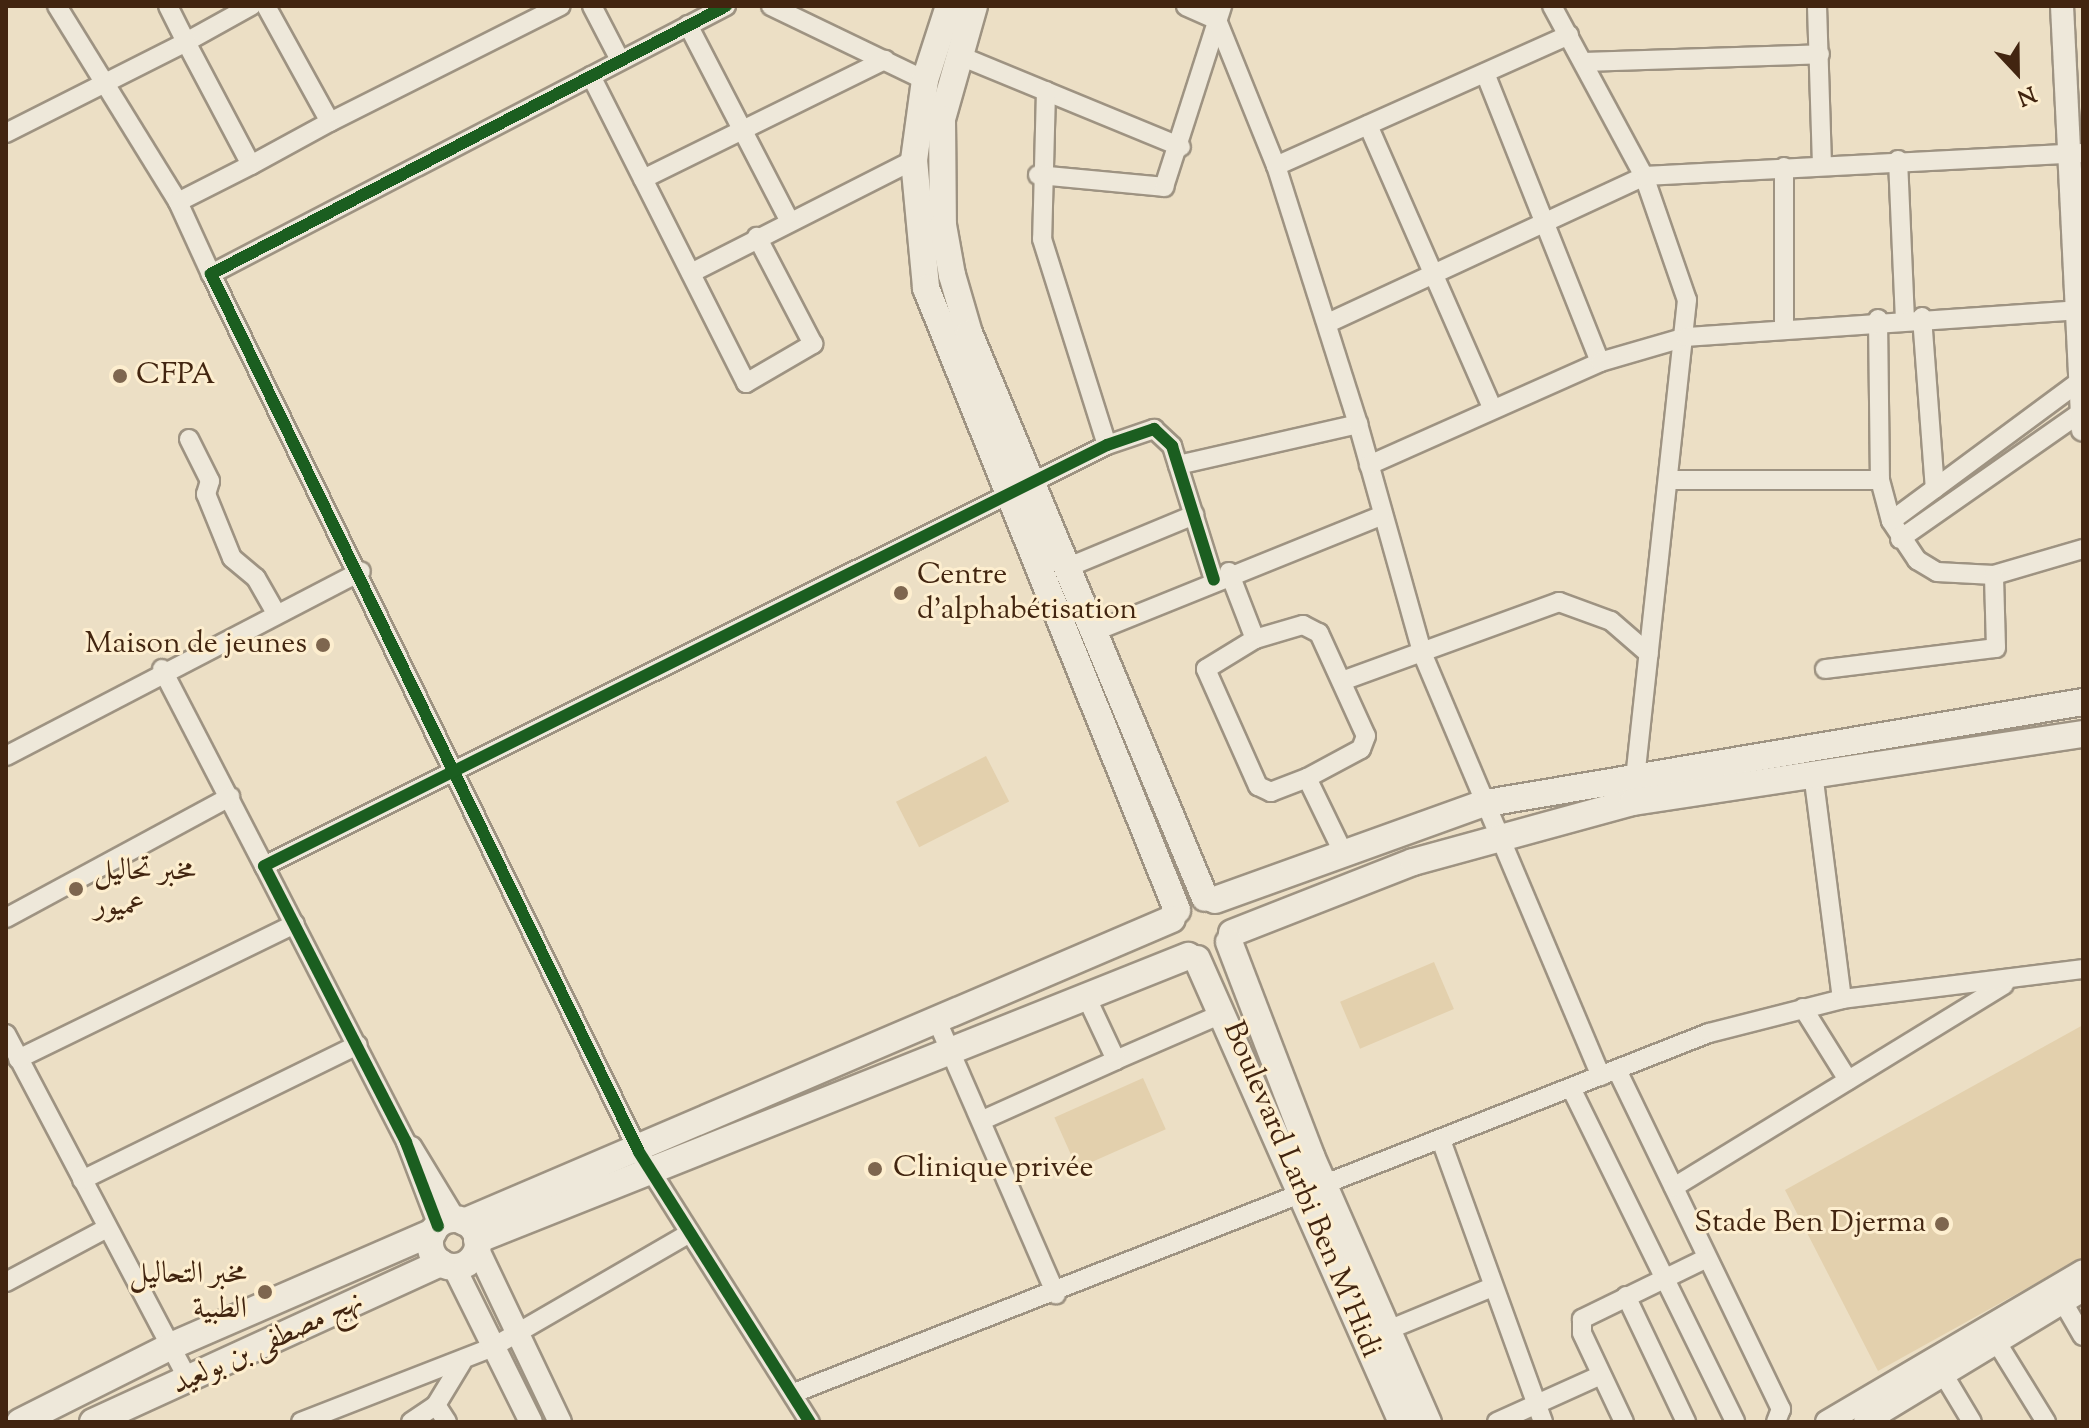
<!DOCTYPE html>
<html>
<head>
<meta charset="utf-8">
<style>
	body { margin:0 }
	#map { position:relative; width:2089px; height:1428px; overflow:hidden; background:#ecdfc5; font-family:"Sorts Mill Goudy",Amiri,serif }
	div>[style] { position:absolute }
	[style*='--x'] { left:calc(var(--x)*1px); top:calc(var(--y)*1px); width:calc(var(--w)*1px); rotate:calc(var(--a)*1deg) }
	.green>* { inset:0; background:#e3d0ad; transform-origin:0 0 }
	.roads { filter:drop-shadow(2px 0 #9e9382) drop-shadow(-2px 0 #9e9382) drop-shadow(0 2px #9e9382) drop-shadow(0 -2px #9e9382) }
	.minor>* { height:18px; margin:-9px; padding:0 9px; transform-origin:9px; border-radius:9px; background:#eee8da }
	.tertiary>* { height:22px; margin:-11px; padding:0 11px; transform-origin:11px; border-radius:11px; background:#eee8da }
	.secondary>* { height:26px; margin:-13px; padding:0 13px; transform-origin:13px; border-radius:13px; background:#eee8da }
	.secondary>.ring { margin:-13px; padding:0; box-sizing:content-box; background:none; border:26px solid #eee8da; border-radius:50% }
	.cycleway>* { height:12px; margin:-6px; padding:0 6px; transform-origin:6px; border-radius:6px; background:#1b5e20 }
	.dots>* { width:22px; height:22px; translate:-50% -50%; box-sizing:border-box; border:4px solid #fdeecf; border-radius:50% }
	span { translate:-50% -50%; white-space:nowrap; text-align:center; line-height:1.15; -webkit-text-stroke:6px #fdeecf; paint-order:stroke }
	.poi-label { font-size:30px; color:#422510 }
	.left { translate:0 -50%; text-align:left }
	.right { translate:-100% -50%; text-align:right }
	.street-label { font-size:30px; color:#422510 }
	.frame { position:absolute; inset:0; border:8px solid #422510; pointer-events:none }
	.north { position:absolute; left:1977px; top:32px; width:80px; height:80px; -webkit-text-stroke:6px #fdeecf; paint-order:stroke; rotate:158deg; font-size:22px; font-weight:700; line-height:32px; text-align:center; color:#422510 }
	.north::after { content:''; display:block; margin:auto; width:28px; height:36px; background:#422510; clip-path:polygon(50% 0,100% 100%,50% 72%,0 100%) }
</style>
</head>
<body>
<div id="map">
	<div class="green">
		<i style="left:986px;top:756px;width:51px;height:101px;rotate:63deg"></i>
		<i style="left:1434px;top:962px;width:51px;height:102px;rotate:67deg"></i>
		<i style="clip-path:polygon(2083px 1025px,2083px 1257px,1878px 1371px,1785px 1190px)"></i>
		<i style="left:1143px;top:1078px;width:56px;height:97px;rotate:66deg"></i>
	</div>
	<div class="roads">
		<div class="minor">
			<i style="--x:57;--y:6;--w:230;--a:58.3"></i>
			<i style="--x:178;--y:202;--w:79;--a:65.4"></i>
			<i style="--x:251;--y:6;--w:74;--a:151"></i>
			<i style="--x:186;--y:42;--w:139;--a:62.1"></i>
			<i style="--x:251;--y:165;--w:90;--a:-28.6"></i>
			<i style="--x:266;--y:6;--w:132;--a:61.1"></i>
			<i style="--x:330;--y:122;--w:258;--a:-26.7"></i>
			<i style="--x:592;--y:6;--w:61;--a:62.6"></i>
			<i style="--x:726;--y:6;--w:581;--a:152.51"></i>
			<i style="--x:211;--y:274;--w:977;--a:64.01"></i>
			<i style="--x:639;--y:1152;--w:320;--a:57.7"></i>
			<i style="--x:771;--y:6;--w:171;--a:25.7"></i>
			<i style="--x:1552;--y:6;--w:193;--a:61.6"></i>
			<i style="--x:1644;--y:176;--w:131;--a:70.9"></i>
			<i style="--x:1687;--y:300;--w:490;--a:96.2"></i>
			<i style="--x:1817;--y:6;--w:159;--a:88.2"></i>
			<i style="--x:688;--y:25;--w:220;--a:62.6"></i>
			<i style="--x:958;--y:55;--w:241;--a:22.4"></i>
			<i style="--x:1585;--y:62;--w:235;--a:-1.9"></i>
			<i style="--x:1485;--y:73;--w:311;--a:68.3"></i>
			<i style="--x:591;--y:76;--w:344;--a:63.2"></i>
			<i style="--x:746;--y:383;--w:78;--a:-30.2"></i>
			<i style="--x:813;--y:344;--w:121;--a:-117.6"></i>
			<i style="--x:1046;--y:91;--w:148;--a:91.5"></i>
			<i style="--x:1042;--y:239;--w:216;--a:72.5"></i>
			<i style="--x:1368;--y:125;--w:309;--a:66.3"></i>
			<i style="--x:6;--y:133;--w:202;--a:-26.8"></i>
			<i style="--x:186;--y:42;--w:40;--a:-116.6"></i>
			<i style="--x:1898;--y:160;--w:158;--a:87.5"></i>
			<i style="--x:1276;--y:166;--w:321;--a:-24.1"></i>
			<i style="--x:1038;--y:175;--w:127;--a:5.4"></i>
			<i style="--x:1164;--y:187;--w:190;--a:-72.2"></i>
			<i style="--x:643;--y:179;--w:270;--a:-26.2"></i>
			<i style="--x:178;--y:202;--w:82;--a:-26.9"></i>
			<i style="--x:691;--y:273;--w:250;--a:-26.9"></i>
			<i style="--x:1922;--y:317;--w:172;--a:85.7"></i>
			<i style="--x:1878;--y:319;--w:161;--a:89.3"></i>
			<i style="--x:1880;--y:480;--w:42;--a:75"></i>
			<i style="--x:1891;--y:521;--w:47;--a:56.3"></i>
			<i style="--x:1917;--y:560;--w:23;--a:31"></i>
			<i style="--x:1937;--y:572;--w:57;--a:3"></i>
			<i style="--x:1994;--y:575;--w:93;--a:-16.3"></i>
			<i style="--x:1328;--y:323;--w:349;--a:-24.9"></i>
			<i style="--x:1644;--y:176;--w:440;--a:-3"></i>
			<i style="--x:1784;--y:326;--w:159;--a:-90"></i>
			<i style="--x:1358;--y:424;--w:240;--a:74.3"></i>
			<i style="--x:1423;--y:655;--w:457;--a:67.1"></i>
			<i style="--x:189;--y:439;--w:47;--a:63.4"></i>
			<i style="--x:210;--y:481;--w:14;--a:107"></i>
			<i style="--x:206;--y:494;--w:69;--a:67.9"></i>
			<i style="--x:232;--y:558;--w:31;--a:40"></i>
			<i style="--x:256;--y:578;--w:40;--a:60.3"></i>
			<i style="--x:1178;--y:465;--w:185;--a:-12.8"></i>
			<i style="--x:1358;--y:424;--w:271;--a:-107.6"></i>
			<i style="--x:1276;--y:166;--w:157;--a:-112"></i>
			<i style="--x:1217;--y:20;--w:34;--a:-156"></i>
			<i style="--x:1369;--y:465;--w:253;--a:-24"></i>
			<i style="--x:1600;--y:362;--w:90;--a:-16.2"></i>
			<i style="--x:1686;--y:337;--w:398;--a:-3.9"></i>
			<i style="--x:1669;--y:480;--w:211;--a:0"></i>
			<i style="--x:1891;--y:521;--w:239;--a:-36.5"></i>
			<i style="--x:1900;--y:539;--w:223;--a:-35"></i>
			<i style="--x:1066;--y:568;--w:139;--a:-22.5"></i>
			<i style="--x:1229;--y:572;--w:72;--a:68.8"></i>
			<i style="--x:1091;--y:633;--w:312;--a:-22"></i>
			<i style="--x:162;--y:669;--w:222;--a:62.6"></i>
			<i style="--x:1825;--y:669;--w:172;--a:-7"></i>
			<i style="--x:1996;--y:648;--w:73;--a:-91.6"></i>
			<i style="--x:1342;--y:681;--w:231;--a:-20"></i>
			<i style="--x:1559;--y:602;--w:55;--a:20.1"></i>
			<i style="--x:1611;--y:621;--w:50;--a:41"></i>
			<i style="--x:6;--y:756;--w:400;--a:-27.5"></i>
			<i style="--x:1813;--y:773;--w:228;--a:82.7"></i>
			<i style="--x:1307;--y:778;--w:39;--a:159"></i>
			<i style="--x:1271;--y:792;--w:14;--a:-155"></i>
			<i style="--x:1258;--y:786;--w:128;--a:-114"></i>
			<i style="--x:1206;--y:669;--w:57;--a:-31.5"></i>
			<i style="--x:1255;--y:639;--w:50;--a:-16.3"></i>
			<i style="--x:1303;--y:625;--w:18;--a:27"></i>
			<i style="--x:1319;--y:633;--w:113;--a:65.5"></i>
			<i style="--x:1366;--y:736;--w:14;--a:111"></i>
			<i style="--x:1361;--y:749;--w:61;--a:151.8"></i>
			<i style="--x:1307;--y:778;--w:82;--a:64.1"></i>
			<i style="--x:6;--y:918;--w:255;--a:-28.4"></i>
			<i style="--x:1803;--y:1008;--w:85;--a:58"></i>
			<i style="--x:938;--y:1023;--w:296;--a:66.5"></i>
			<i style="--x:6;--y:1034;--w:392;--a:62.2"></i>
			<i style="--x:18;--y:1059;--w:308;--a:-26"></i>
			<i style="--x:1116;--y:1060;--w:118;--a:-23.5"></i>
			<i style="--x:1617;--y:1070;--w:377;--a:64.2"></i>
			<i style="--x:1781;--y:1409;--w:14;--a:111"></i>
			<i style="--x:1571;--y:1088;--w:372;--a:63.8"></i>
			<i style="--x:985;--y:1119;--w:144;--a:-24.2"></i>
			<i style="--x:1116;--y:1060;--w:73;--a:-115.2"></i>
			<i style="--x:1441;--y:1140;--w:300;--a:70.1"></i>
			<i style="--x:412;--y:1146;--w:87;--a:58.7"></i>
			<i style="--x:82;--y:1180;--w:307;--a:-26.1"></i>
			<i style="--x:1674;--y:1187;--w:387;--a:-31.5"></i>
			<i style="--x:438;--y:1226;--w:90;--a:-110.9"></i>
			<i style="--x:406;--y:1142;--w:310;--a:-117.2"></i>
			<i style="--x:264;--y:866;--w:942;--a:-26.54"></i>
			<i style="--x:1107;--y:445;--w:50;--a:-18.8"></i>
			<i style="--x:1154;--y:429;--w:25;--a:43"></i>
			<i style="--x:1172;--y:446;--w:140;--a:72.6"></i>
			<i style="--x:6;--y:1282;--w:115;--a:-28.1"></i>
			<i style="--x:1626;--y:1296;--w:140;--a:64.5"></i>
			<i style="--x:2063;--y:1302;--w:39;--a:60"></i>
			<i style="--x:1388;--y:1330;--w:110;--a:-22.4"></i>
			<i style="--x:1991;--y:1333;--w:105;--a:58.3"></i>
			<i style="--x:1945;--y:1377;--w:52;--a:59"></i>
			<i style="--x:794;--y:1393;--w:983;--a:-21.48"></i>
			<i style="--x:1709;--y:1033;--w:137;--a:-14.3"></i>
			<i style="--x:1842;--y:999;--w:243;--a:-7.1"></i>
			<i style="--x:436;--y:1405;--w:20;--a:57"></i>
			<i style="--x:301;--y:1422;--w:206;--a:-21.3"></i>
			<i style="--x:493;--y:1347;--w:223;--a:-30.1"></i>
			<i style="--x:411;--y:1422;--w:30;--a:-34"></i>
			<i style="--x:436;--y:1405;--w:50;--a:-58.8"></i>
			<i style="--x:1497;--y:1422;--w:114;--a:-24.3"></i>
			<i style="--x:1624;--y:1422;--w:98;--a:-115.3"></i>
			<i style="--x:1582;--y:1333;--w:14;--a:-90"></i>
			<i style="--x:1582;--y:1319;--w:139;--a:-26"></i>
		</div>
		<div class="tertiary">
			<i style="--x:2062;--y:6;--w:424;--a:87.2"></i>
			<i style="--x:477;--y:1248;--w:193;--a:64.5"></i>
			<i style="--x:454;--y:1267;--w:173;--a:63.6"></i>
			<i style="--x:1827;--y:1422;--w:297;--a:-30.5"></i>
			<i style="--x:1865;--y:1422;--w:255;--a:-31.2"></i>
		</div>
		<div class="secondary">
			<i style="--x:949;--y:6;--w:78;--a:108"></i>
			<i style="--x:925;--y:80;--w:81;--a:97.8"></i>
			<i style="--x:914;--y:160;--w:129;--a:84.6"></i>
			<i style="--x:926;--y:288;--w:671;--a:68.02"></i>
			<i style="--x:974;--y:6;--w:117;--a:105.8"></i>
			<i style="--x:942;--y:119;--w:106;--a:89.5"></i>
			<i style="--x:943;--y:225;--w:51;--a:79.8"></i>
			<i style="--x:952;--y:275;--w:60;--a:73.7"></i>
			<i style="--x:969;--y:333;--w:612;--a:67.33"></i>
			<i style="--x:1215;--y:900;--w:283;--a:-19.8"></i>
			<i style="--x:1481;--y:804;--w:611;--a:-9.62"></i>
			<i style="--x:1232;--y:933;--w:194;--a:-21.4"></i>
			<i style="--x:1413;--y:862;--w:228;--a:-15.3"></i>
			<i style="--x:1633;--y:802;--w:455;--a:-8.6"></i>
			<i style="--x:1229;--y:942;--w:229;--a:69"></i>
			<i style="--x:1311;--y:1156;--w:291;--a:66.3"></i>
			<i style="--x:1197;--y:959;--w:506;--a:66.12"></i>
			<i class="ring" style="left:430px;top:1219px;width:22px;height:22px"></i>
			<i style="--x:464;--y:1222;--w:770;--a:-23.17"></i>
			<i style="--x:477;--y:1240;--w:766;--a:-21.77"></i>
			<i style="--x:20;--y:1422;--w:169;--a:-26.7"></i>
			<i style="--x:171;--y:1346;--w:286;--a:-23.5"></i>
			<i style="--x:93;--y:1422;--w:383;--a:-24.6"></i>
		</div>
	</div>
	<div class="cycleway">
		<i style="--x:726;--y:6;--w:581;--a:152.51"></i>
		<i style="--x:211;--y:274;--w:977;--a:64.01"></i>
		<i style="--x:639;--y:1152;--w:320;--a:57.7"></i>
		<i style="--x:438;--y:1226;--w:90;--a:-110.9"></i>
		<i style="--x:406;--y:1142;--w:310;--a:-117.2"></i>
		<i style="--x:264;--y:866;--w:942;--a:-26.54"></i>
		<i style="--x:1107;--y:445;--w:50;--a:-18.8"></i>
		<i style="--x:1154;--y:429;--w:25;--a:43"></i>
		<i style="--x:1172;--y:446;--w:140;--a:72.6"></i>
	</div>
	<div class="dots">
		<i style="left:120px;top:376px;background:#7e664f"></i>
		<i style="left:901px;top:593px;background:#7e664f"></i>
		<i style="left:323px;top:645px;background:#7e664f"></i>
		<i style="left:76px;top:889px;background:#7e664f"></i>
		<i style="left:875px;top:1169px;background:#7e664f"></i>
		<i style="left:1942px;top:1224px;background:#7e664f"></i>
		<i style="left:265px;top:1292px;background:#7e664f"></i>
	</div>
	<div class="poi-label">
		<span class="left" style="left:136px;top:376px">CFPA</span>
		<span class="left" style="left:917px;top:593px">Centre<br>d'alphabétisation</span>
		<span class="right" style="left:307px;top:645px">Maison de jeunes</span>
		<span class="left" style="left:94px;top:889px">مخبر تحاليل<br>عميور</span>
		<span class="left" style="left:893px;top:1169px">Clinique privée</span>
		<span class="right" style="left:1926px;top:1224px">Stade Ben Djerma</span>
		<span class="right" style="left:247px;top:1292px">مخبر التحاليل<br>الطبية</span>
	</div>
	<div class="street-label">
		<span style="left:1301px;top:1190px;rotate:67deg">Boulevard Larbi Ben M'Hidi</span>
		<span style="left:268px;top:1344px;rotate:-25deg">نهج مصطفى بن بولعيد</span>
	</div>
	<div class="frame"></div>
	<div class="north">N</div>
</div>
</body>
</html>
